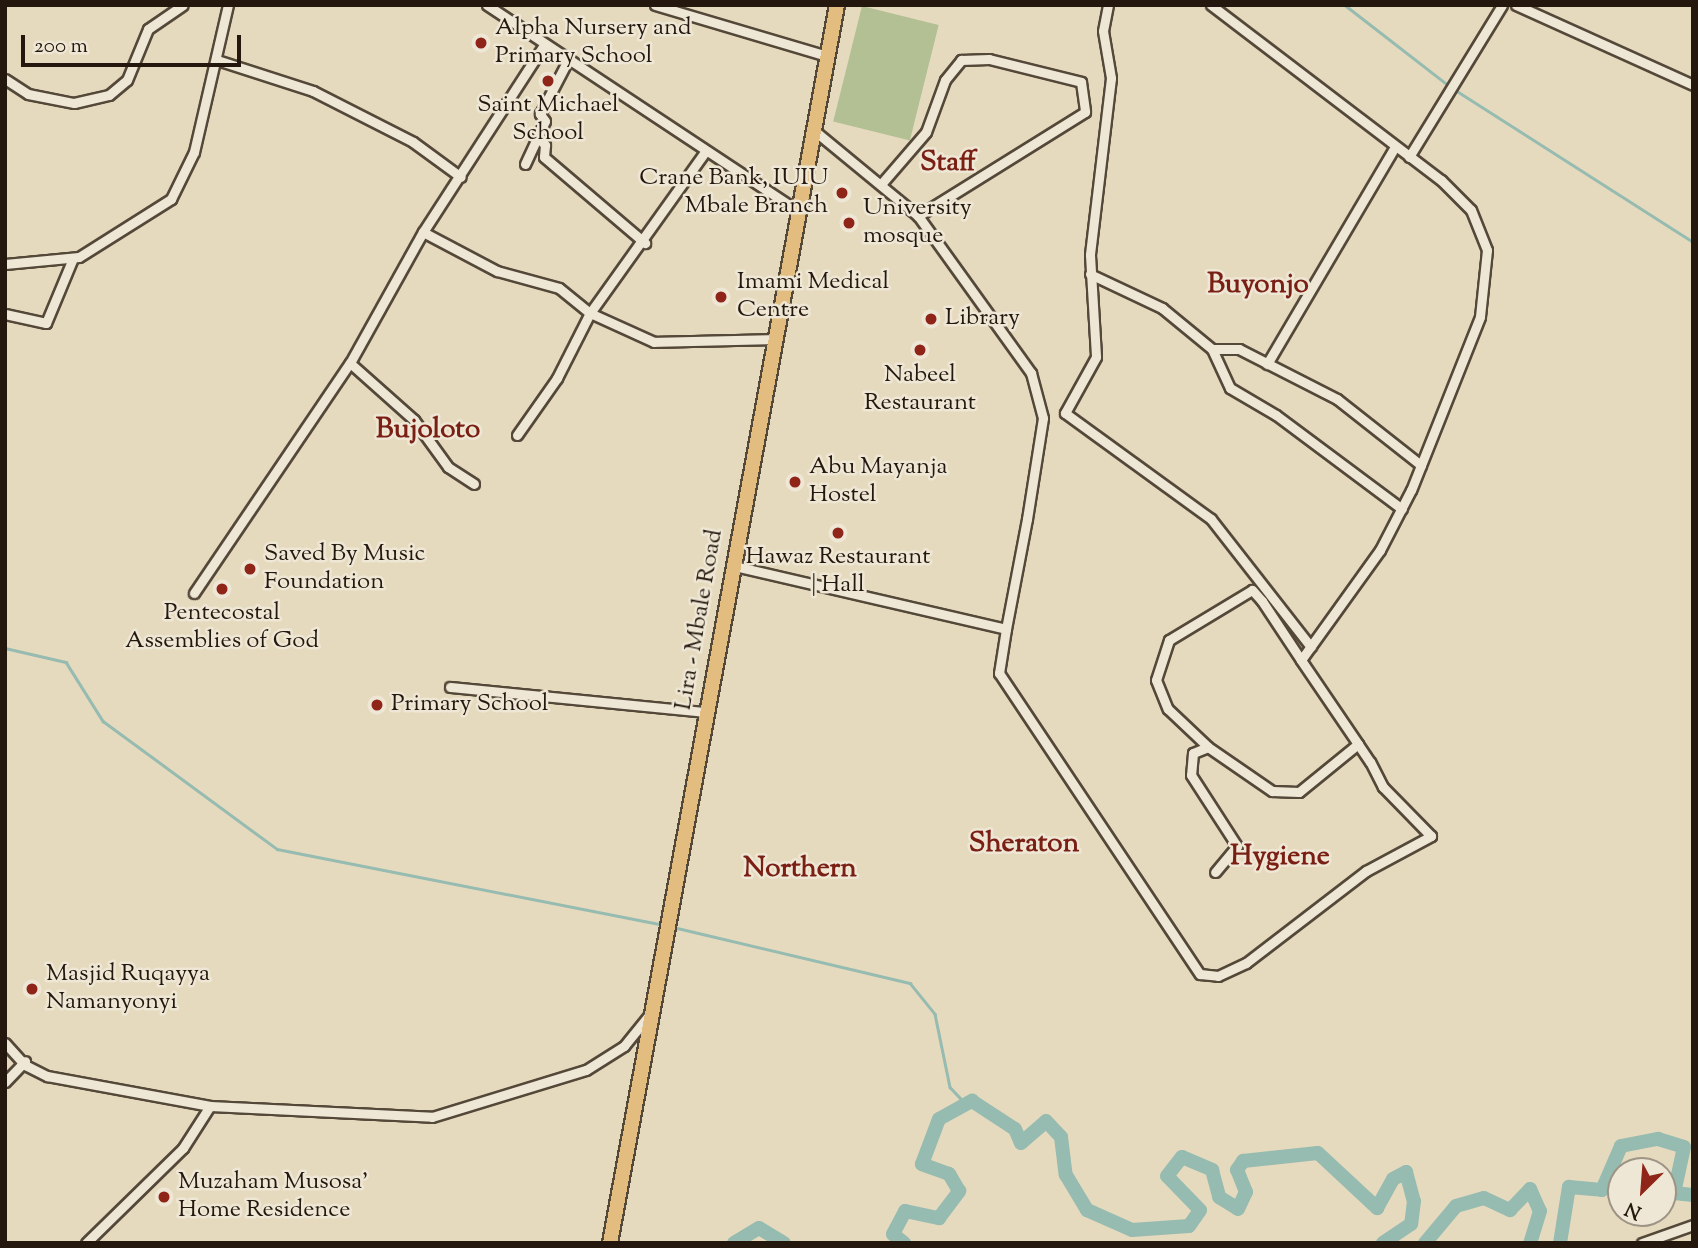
<!DOCTYPE html>
<html>
<head>
<meta charset="utf-8">
<style>
	body { margin:0 }
	#map { position:relative; width:1698px; height:1248px; overflow:hidden; background:#e6dabe; font-family:"Sorts Mill Goudy",serif }
	div>[style] { position:absolute }
	[style*='--x'] { left:calc(var(--x)*1px); top:calc(var(--y)*1px); width:calc(var(--w)*1px); rotate:calc(var(--a)*1deg) }
	.green>* { inset:0; background:#b3c093; transform-origin:0 0 }
	.stream>* { height:2.5px; margin:-1.25px; padding:0 1.25px; transform-origin:1.25px; border-radius:1.25px; background:#96bbb0 }
	.river>* { height:14px; margin:-7px; padding:0 7px; transform-origin:7px; border-radius:7px; background:#96bbb0 }
	.roads { filter:drop-shadow(2px 0 #544839) drop-shadow(-2px 0 #544839) drop-shadow(0 2px #544839) drop-shadow(0 -2px #544839) }
	.minor>* { height:9px; margin:-4.5px; padding:0 4.5px; transform-origin:4.5px; border-radius:4.5px; background:#efe7d5 }
	.primary>* { height:14px; margin:-7px; padding:0 7px; transform-origin:7px; border-radius:7px; background:#e3bd7f }
	.dots>* { width:19px; height:19px; translate:-50% -50%; box-sizing:border-box; border:4px solid #efe7d5; border-radius:50% }
	span { translate:-50% -50%; white-space:nowrap; text-align:center; line-height:1.15; -webkit-text-stroke:5px #efe7d5; paint-order:stroke }
	.poi-label { font-size:24px; color:#24170d }
	.left { translate:0 -50%; text-align:left }
	.right { translate:-100% -50%; text-align:right }
	.street-label { font-size:24px; color:#24170d }
	.quarter-label { font-size:28px; color:#7a1f14; font-weight:700 }
	.frame { position:absolute; inset:0; border:7px solid #24170d; pointer-events:none }
	.north { position:absolute; left:1607px; top:1157px; width:70px; height:70px; box-sizing:border-box; background:#efe7d5; border:2px solid #9e9485; border-radius:50%; rotate:205deg; font-size:19px; font-weight:700; line-height:28px; text-align:center; color:#24170d }
	.north::after { content:''; display:block; margin:auto; width:24px; height:32px; background:#8f2418; clip-path:polygon(50% 0,100% 100%,50% 72%,0 100%) }
	.scale { position:absolute; left:21px; top:35px; width:220px; height:32px; box-sizing:border-box; border:4px solid #24170d; border-top:0; padding-left:9px; font-size:21px; line-height:24px; white-space:nowrap; color:#24170d; -webkit-text-stroke:5px #efe7d5; paint-order:stroke }
</style>
</head>
<body>
<div id="map">
	<div class="green">
		<i style="left:862px;top:6px;width:79px;height:119px;rotate:14deg"></i>
	</div>
	<div class="stream">
		<i style="--x:1345;--y:5;--w:129;--a:37.8"></i>
		<i style="--x:1457;--y:91;--w:280;--a:32.6"></i>
		<i style="--x:5;--y:648;--w:63;--a:12.9"></i>
		<i style="--x:66;--y:662;--w:70;--a:57.9"></i>
		<i style="--x:103;--y:721;--w:216;--a:36.3"></i>
		<i style="--x:277;--y:849;--w:393;--a:11.1"></i>
		<i style="--x:673;--y:927;--w:244;--a:13.3"></i>
		<i style="--x:910;--y:983;--w:40;--a:51"></i>
		<i style="--x:935;--y:1014;--w:75;--a:78.4"></i>
		<i style="--x:950;--y:1087;--w:23;--a:47"></i>
	</div>
	<div class="river">
		<i style="--x:734;--y:1243;--w:29;--a:-31"></i>
		<i style="--x:759;--y:1228;--w:29;--a:31"></i>
		<i style="--x:904;--y:1243;--w:14;--a:-141"></i>
		<i style="--x:893;--y:1234;--w:26;--a:-62"></i>
		<i style="--x:905;--y:1211;--w:35;--a:12"></i>
		<i style="--x:939;--y:1218;--w:34;--a:-53"></i>
		<i style="--x:959;--y:1191;--w:20;--a:-120"></i>
		<i style="--x:949;--y:1174;--w:29;--a:-160"></i>
		<i style="--x:922;--y:1164;--w:48;--a:-69.3"></i>
		<i style="--x:939;--y:1119;--w:38;--a:-29"></i>
		<i style="--x:972;--y:1101;--w:51;--a:33.1"></i>
		<i style="--x:1015;--y:1129;--w:15;--a:67"></i>
		<i style="--x:1021;--y:1143;--w:33;--a:-41"></i>
		<i style="--x:1046;--y:1121;--w:22;--a:47"></i>
		<i style="--x:1061;--y:1137;--w:38;--a:83"></i>
		<i style="--x:1066;--y:1175;--w:41;--a:59"></i>
		<i style="--x:1087;--y:1210;--w:49;--a:24"></i>
		<i style="--x:1132;--y:1230;--w:57;--a:-4"></i>
		<i style="--x:1189;--y:1226;--w:19;--a:-55"></i>
		<i style="--x:1200;--y:1210;--w:47;--a:-134.1"></i>
		<i style="--x:1167;--y:1176;--w:24;--a:-52"></i>
		<i style="--x:1182;--y:1157;--w:33;--a:23"></i>
		<i style="--x:1212;--y:1170;--w:28;--a:75"></i>
		<i style="--x:1219;--y:1197;--w:22;--a:32"></i>
		<i style="--x:1238;--y:1209;--w:19;--a:-65"></i>
		<i style="--x:1246;--y:1192;--w:24;--a:-112"></i>
		<i style="--x:1237;--y:1170;--w:11;--a:-56"></i>
		<i style="--x:1243;--y:1161;--w:75;--a:-6.1"></i>
		<i style="--x:1318;--y:1153;--w:81;--a:43"></i>
		<i style="--x:1377;--y:1208;--w:33;--a:-61"></i>
		<i style="--x:1393;--y:1179;--w:15;--a:-28"></i>
		<i style="--x:1406;--y:1172;--w:30;--a:75"></i>
		<i style="--x:1414;--y:1201;--w:23;--a:97"></i>
		<i style="--x:1411;--y:1224;--w:34;--a:146"></i>
		<i style="--x:1425;--y:1243;--w:48;--a:-50"></i>
		<i style="--x:1456;--y:1206;--w:29;--a:-16"></i>
		<i style="--x:1484;--y:1198;--w:29;--a:25"></i>
		<i style="--x:1510;--y:1210;--w:29;--a:-46"></i>
		<i style="--x:1530;--y:1189;--w:24;--a:66"></i>
		<i style="--x:1540;--y:1211;--w:34;--a:107"></i>
		<i style="--x:1560;--y:1243;--w:57;--a:-80.9"></i>
		<i style="--x:1569;--y:1187;--w:33;--a:5"></i>
		<i style="--x:1602;--y:1190;--w:48;--a:-66.6"></i>
		<i style="--x:1621;--y:1146;--w:38;--a:-11"></i>
		<i style="--x:1658;--y:1139;--w:27;--a:17"></i>
		<i style="--x:1684;--y:1147;--w:47;--a:102.3"></i>
		<i style="--x:1674;--y:1193;--w:19;--a:6"></i>
	</div>
	<div class="roads">
		<div class="minor">
			<i style="--x:487;--y:5;--w:369;--a:33.5"></i>
			<i style="--x:655;--y:5;--w:179;--a:16.5"></i>
			<i style="--x:1108;--y:5;--w:26;--a:101"></i>
			<i style="--x:1103;--y:31;--w:48;--a:80.3"></i>
			<i style="--x:1111;--y:78;--w:178;--a:96.8"></i>
			<i style="--x:1090;--y:255;--w:102;--a:86.6"></i>
			<i style="--x:1096;--y:357;--w:64;--a:119"></i>
			<i style="--x:1065;--y:413;--w:180;--a:36"></i>
			<i style="--x:1211;--y:519;--w:162;--a:52"></i>
			<i style="--x:1211;--y:5;--w:289;--a:37.3"></i>
			<i style="--x:1441;--y:180;--w:42;--a:45"></i>
			<i style="--x:1471;--y:210;--w:43;--a:68.2"></i>
			<i style="--x:1487;--y:250;--w:67;--a:96"></i>
			<i style="--x:1480;--y:317;--w:186;--a:111.7"></i>
			<i style="--x:1411;--y:490;--w:68;--a:117.3"></i>
			<i style="--x:1380;--y:550;--w:135;--a:125.7"></i>
			<i style="--x:1516;--y:5;--w:194;--a:24.3"></i>
			<i style="--x:217;--y:60;--w:101;--a:17.9"></i>
			<i style="--x:313;--y:91;--w:112;--a:27"></i>
			<i style="--x:413;--y:142;--w:59;--a:36.1"></i>
			<i style="--x:5;--y:79;--w:27;--a:33"></i>
			<i style="--x:28;--y:94;--w:47;--a:11.1"></i>
			<i style="--x:74;--y:103;--w:36;--a:-13"></i>
			<i style="--x:109;--y:95;--w:23;--a:-40"></i>
			<i style="--x:127;--y:80;--w:55;--a:-67.6"></i>
			<i style="--x:148;--y:29;--w:42;--a:-34.4"></i>
			<i style="--x:538;--y:137;--w:11;--a:49"></i>
			<i style="--x:545;--y:145;--w:12;--a:95"></i>
			<i style="--x:544;--y:157;--w:133;--a:40.4"></i>
			<i style="--x:1409;--y:157;--w:178;--a:-58.5"></i>
			<i style="--x:525;--y:164;--w:47;--a:-65.1"></i>
			<i style="--x:545;--y:121;--w:9;--a:-126"></i>
			<i style="--x:540;--y:114;--w:61;--a:-62.6"></i>
			<i style="--x:882;--y:183;--w:67;--a:-49.2"></i>
			<i style="--x:926;--y:132;--w:55;--a:-69.9"></i>
			<i style="--x:945;--y:80;--w:26;--a:-51"></i>
			<i style="--x:961;--y:60;--w:28;--a:-2"></i>
			<i style="--x:989;--y:59;--w:95;--a:14"></i>
			<i style="--x:1081;--y:82;--w:30;--a:82"></i>
			<i style="--x:1085;--y:112;--w:197;--a:148.1"></i>
			<i style="--x:423;--y:232;--w:84;--a:27.8"></i>
			<i style="--x:497;--y:271;--w:64;--a:15.3"></i>
			<i style="--x:559;--y:288;--w:40;--a:39"></i>
			<i style="--x:590;--y:313;--w:70;--a:24.4"></i>
			<i style="--x:654;--y:342;--w:119;--a:-1.4"></i>
			<i style="--x:5;--y:264;--w:74;--a:-5.4"></i>
			<i style="--x:79;--y:257;--w:109;--a:-32.2"></i>
			<i style="--x:171;--y:199;--w:52;--a:-63.9"></i>
			<i style="--x:194;--y:152;--w:151;--a:-77"></i>
			<i style="--x:1090;--y:274;--w:80;--a:25.3"></i>
			<i style="--x:1162;--y:308;--w:65;--a:39.4"></i>
			<i style="--x:1212;--y:349;--w:27;--a:0"></i>
			<i style="--x:1239;--y:349;--w:110;--a:27"></i>
			<i style="--x:1337;--y:399;--w:107;--a:38.2"></i>
			<i style="--x:5;--y:314;--w:42;--a:12.4"></i>
			<i style="--x:46;--y:323;--w:70;--a:-67.4"></i>
			<i style="--x:1212;--y:349;--w:43;--a:65.2"></i>
			<i style="--x:1230;--y:388;--w:53;--a:30.4"></i>
			<i style="--x:1276;--y:415;--w:157;--a:36.7"></i>
			<i style="--x:350;--y:363;--w:86;--a:41.7"></i>
			<i style="--x:414;--y:420;--w:58;--a:54.1"></i>
			<i style="--x:448;--y:467;--w:31;--a:33"></i>
			<i style="--x:1267;--y:364;--w:252;--a:-59.5"></i>
			<i style="--x:517;--y:435;--w:70;--a:-54.9"></i>
			<i style="--x:557;--y:378;--w:73;--a:-63.1"></i>
			<i style="--x:590;--y:313;--w:196;--a:-54.5"></i>
			<i style="--x:734;--y:566;--w:279;--a:13"></i>
			<i style="--x:1006;--y:629;--w:112;--a:-79.2"></i>
			<i style="--x:1027;--y:519;--w:102;--a:-81"></i>
			<i style="--x:1043;--y:418;--w:47;--a:-104.9"></i>
			<i style="--x:1031;--y:373;--w:193;--a:-125.7"></i>
			<i style="--x:918;--y:216;--w:132;--a:-140.5"></i>
			<i style="--x:194;--y:593;--w:278;--a:-55.9"></i>
			<i style="--x:350;--y:363;--w:150;--a:-60.9"></i>
			<i style="--x:423;--y:232;--w:223;--a:-57.1"></i>
			<i style="--x:1006;--y:629;--w:45;--a:99"></i>
			<i style="--x:999;--y:673;--w:362;--a:56.3"></i>
			<i style="--x:1200;--y:974;--w:18;--a:6"></i>
			<i style="--x:1218;--y:976;--w:31;--a:-25"></i>
			<i style="--x:1246;--y:963;--w:151;--a:-37.5"></i>
			<i style="--x:1366;--y:871;--w:74;--a:-28.3"></i>
			<i style="--x:1431;--y:836;--w:69;--a:-134.4"></i>
			<i style="--x:1383;--y:787;--w:28;--a:-117"></i>
			<i style="--x:1370;--y:762;--w:22;--a:-124"></i>
			<i style="--x:1358;--y:744;--w:102;--a:-124.2"></i>
			<i style="--x:1301;--y:660;--w:71;--a:-123.5"></i>
			<i style="--x:1262;--y:601;--w:15;--a:-132"></i>
			<i style="--x:1252;--y:590;--w:97;--a:148.9"></i>
			<i style="--x:1169;--y:640;--w:42;--a:108"></i>
			<i style="--x:1156;--y:680;--w:31;--a:68"></i>
			<i style="--x:1168;--y:709;--w:55;--a:43.5"></i>
			<i style="--x:1208;--y:747;--w:78;--a:34.5"></i>
			<i style="--x:1272;--y:791;--w:27;--a:2"></i>
			<i style="--x:1299;--y:792;--w:76;--a:-39.1"></i>
			<i style="--x:450;--y:687;--w:258;--a:5.6"></i>
			<i style="--x:1208;--y:747;--w:16;--a:158"></i>
			<i style="--x:1193;--y:753;--w:22;--a:95"></i>
			<i style="--x:1191;--y:775;--w:85;--a:57.1"></i>
			<i style="--x:1237;--y:846;--w:34;--a:130"></i>
			<i style="--x:5;--y:1043;--w:30;--a:48"></i>
			<i style="--x:25;--y:1065;--w:25;--a:27"></i>
			<i style="--x:47;--y:1076;--w:166;--a:10.4"></i>
			<i style="--x:210;--y:1106;--w:222;--a:2.8"></i>
			<i style="--x:432;--y:1117;--w:161;--a:-17"></i>
			<i style="--x:586;--y:1070;--w:45;--a:-32.3"></i>
			<i style="--x:624;--y:1046;--w:41;--a:-50.9"></i>
			<i style="--x:5;--y:1082;--w:29;--a:-46"></i>
			<i style="--x:86;--y:1243;--w:136;--a:-44.4"></i>
			<i style="--x:183;--y:1148;--w:50;--a:-57.3"></i>
			<i style="--x:1642;--y:1243;--w:54;--a:-19.4"></i>
		</div>
		<div class="primary">
			<i style="--x:610;--y:1243;--w:1259;--a:-79.61"></i>
		</div>
	</div>
	<div class="dots">
		<i style="left:481px;top:43px;background:#8f2418"></i>
		<i style="left:548px;top:81px;background:#8f2418"></i>
		<i style="left:842px;top:193px;background:#8f2418"></i>
		<i style="left:849px;top:223px;background:#8f2418"></i>
		<i style="left:721px;top:297px;background:#8f2418"></i>
		<i style="left:931px;top:319px;background:#8f2418"></i>
		<i style="left:920px;top:350px;background:#8f2418"></i>
		<i style="left:795px;top:482px;background:#8f2418"></i>
		<i style="left:838px;top:533px;background:#8f2418"></i>
		<i style="left:250px;top:569px;background:#8f2418"></i>
		<i style="left:222px;top:589px;background:#8f2418"></i>
		<i style="left:377px;top:705px;background:#8f2418"></i>
		<i style="left:32px;top:989px;background:#8f2418"></i>
		<i style="left:164px;top:1197px;background:#8f2418"></i>
	</div>
	<div class="poi-label">
		<span class="left" style="left:495px;top:43px">Alpha Nursery and<br>Primary School</span>
		<span style="left:548px;top:120px">Saint Michael<br>School</span>
		<span class="right" style="left:828px;top:193px">Crane Bank, IUIU<br>Mbale Branch</span>
		<span class="left" style="left:863px;top:223px">University<br>mosque</span>
		<span class="left" style="left:737px;top:297px">Imami Medical<br>Centre</span>
		<span class="left" style="left:945px;top:319px">Library</span>
		<span style="left:920px;top:390px">Nabeel<br>Restaurant</span>
		<span class="left" style="left:809px;top:482px">Abu Mayanja<br>Hostel</span>
		<span class="left" style="left:264px;top:569px">Saved By Music<br>Foundation</span>
		<span style="left:838px;top:572px">Hawaz Restaurant<br>| Hall</span>
		<span style="left:222px;top:628px">Pentecostal<br>Assemblies of God</span>
		<span class="left" style="left:391px;top:705px">Primary School</span>
		<span class="left" style="left:46px;top:989px">Masjid Ruqayya<br>Namanyonyi</span>
		<span class="left" style="left:178px;top:1197px">Muzaham Musosa'<br>Home Residence</span>
	</div>
	<div class="street-label">
		<span style="left:700px;top:620px;rotate:-80deg">Lira - Mbale Road</span>
	</div>
	<div class="quarter-label">
		<span style="left:948px;top:163px">Staff</span>
		<span style="left:1258px;top:285px">Buyonjo</span>
		<span style="left:428px;top:430px">Bujoloto</span>
		<span style="left:1024px;top:844px">Sheraton</span>
		<span style="left:1280px;top:857px">Hygiene</span>
		<span style="left:800px;top:869px">Northern</span>
	</div>
	<div class="frame"></div>
	<div class="north">N</div>
	<div class="scale">200 m</div>
</div>
</body>
</html>
